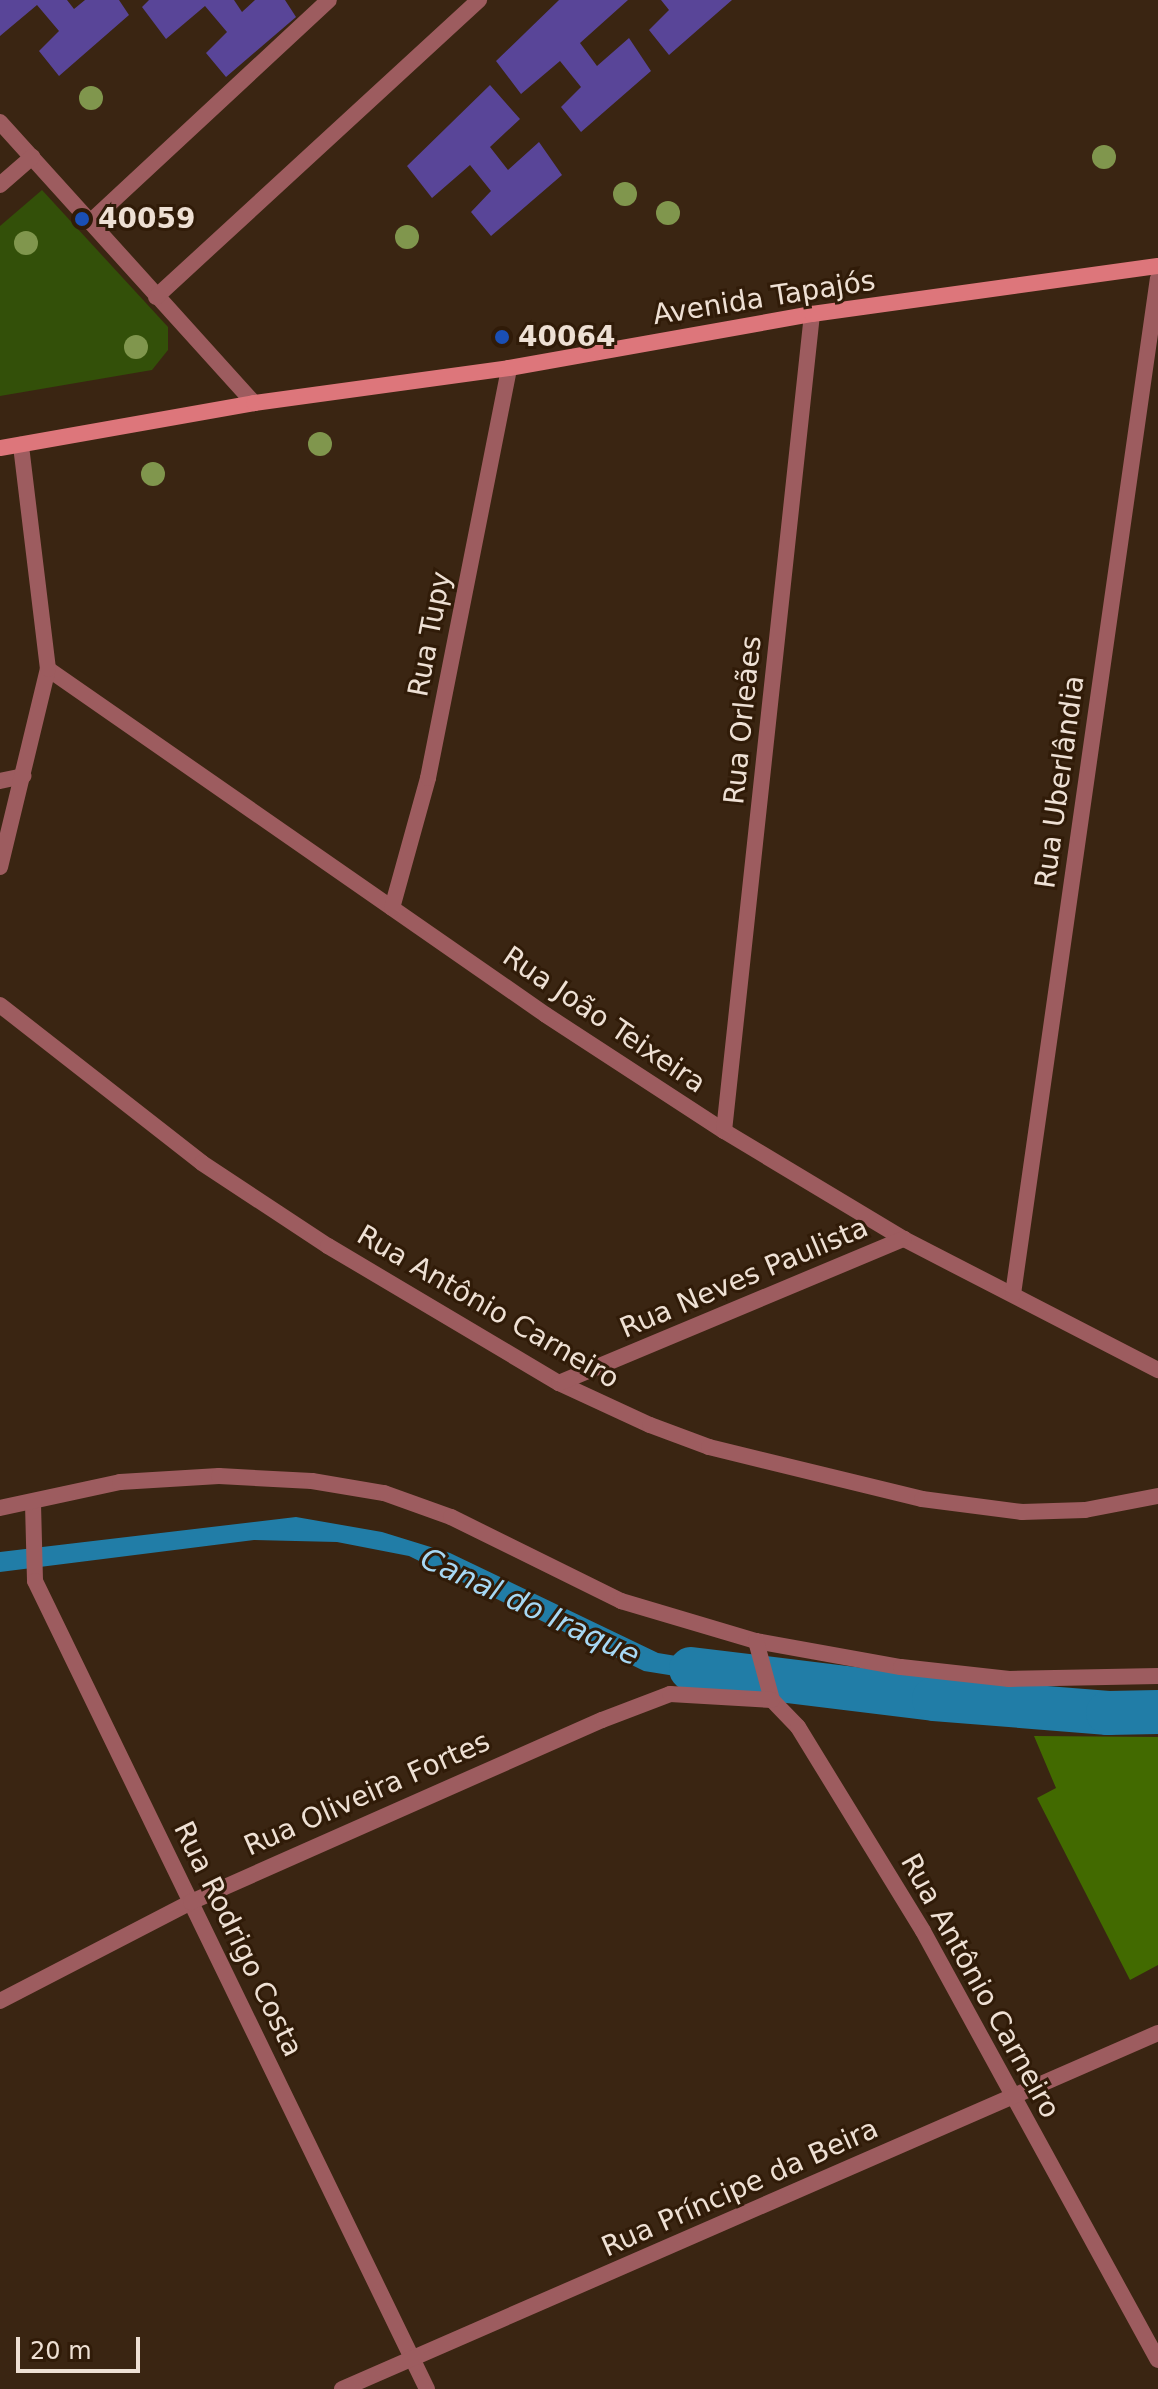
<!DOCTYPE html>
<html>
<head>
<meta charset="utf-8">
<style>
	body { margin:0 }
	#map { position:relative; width:1158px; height:2389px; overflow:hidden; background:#3a2512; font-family:"DejaVu Sans",sans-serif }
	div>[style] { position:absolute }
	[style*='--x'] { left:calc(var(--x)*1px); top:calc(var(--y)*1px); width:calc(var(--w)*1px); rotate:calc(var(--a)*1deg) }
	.green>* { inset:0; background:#335009 }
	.forest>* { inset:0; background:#426a00 }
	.water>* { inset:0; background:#217da7 }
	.canal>* { height:44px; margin:-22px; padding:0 22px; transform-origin:22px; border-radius:22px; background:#217da7 }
	.building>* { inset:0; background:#594598 }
	.service>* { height:16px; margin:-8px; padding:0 8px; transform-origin:8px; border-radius:8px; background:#9d5c5f }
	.minor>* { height:16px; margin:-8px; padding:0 8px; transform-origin:8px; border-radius:8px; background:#9d5c5f }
	.secondary>* { height:16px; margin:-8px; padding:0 8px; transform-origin:8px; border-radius:8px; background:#dd767b }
	.trees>* { width:24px; height:24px; margin:-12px; border-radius:50%; background:#80964d }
	.dots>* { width:22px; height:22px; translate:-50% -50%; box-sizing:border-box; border:4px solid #301b08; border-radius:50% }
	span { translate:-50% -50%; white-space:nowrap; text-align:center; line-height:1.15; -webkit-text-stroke:6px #301b08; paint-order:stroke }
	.poi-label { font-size:28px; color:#eee0d4; font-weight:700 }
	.left { translate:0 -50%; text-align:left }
	.street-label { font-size:28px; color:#eee0d4 }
	.water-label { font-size:30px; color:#a7d8f4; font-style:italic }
	.scale { position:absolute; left:16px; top:2337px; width:124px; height:36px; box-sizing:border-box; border:4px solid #eee0d4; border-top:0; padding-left:10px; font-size:24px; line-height:28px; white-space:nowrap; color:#eee0d4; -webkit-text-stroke:6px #301b08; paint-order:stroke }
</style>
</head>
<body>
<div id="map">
	<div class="green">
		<i style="clip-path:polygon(42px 190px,168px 327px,168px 350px,152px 370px,0 396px,0 226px)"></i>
	</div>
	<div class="forest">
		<i style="clip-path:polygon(1034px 1736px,1158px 1737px,1158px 1965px,1130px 1980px,1037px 1798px,1056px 1788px)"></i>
	</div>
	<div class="water">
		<i style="clip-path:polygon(296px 1517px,382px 1532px,450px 1553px,658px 1653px,749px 1668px,750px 1688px,644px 1671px,409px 1556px,337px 1542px,254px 1540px,0 1572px,0 1552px)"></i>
	</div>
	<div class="canal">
		<i style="--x:691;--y:1669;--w:245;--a:7"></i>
		<i style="--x:934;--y:1699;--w:175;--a:4.6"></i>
		<i style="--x:1108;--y:1713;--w:50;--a:-1.1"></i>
	</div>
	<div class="building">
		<i style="clip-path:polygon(0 0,67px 0,74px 9px,85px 0,119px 0,129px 15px,59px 76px,39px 51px,59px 31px,37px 5px,0 36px)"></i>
		<i style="clip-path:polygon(149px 0,234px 0,242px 12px,255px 0,285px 0,296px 17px,226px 77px,206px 53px,227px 32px,205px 6px,166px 39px,142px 7px)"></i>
		<i style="clip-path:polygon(559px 0,628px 0,580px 43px,597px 66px,629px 38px,651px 71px,581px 132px,561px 107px,581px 87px,560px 61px,521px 94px,496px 61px)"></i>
		<i style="clip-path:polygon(661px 0,732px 0,669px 55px,649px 30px,669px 10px)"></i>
		<i style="clip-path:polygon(490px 85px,520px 119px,490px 147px,508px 170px,539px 142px,562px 175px,491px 236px,471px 212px,491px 191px,470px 165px,432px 198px,407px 166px)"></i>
	</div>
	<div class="service">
		<i style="--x:0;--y:122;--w:379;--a:47.9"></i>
		<i style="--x:90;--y:222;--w:326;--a:-42.9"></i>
		<i style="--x:156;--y:297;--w:439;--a:-42.6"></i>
	</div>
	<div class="minor">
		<i style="--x:0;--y:185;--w:43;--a:-41.2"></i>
		<i style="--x:48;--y:669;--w:606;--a:34.79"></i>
		<i style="--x:546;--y:1015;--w:212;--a:33.1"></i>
		<i style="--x:724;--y:1131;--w:210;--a:31"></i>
		<i style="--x:904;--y:1239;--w:286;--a:27.3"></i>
		<i style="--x:0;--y:781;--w:24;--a:-12"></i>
		<i style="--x:0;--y:867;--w:204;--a:-76.4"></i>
		<i style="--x:48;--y:669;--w:226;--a:-96.9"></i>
		<i style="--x:392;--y:908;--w:135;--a:-74.5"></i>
		<i style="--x:428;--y:778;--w:418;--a:-78.8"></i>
		<i style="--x:0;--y:1005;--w:256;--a:38"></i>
		<i style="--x:202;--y:1163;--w:151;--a:33.4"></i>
		<i style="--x:328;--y:1246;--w:269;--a:30.7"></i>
		<i style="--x:559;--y:1383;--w:100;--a:24.8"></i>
		<i style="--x:650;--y:1425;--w:63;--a:20.4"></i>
		<i style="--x:709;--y:1447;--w:219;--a:13.7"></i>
		<i style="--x:922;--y:1499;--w:101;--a:7.4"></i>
		<i style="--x:1022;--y:1512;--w:63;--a:-1.8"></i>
		<i style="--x:1085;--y:1510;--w:74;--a:-10.9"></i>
		<i style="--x:724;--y:1131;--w:822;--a:-83.85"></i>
		<i style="--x:1013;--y:1294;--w:1026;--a:-81.88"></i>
		<i style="--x:559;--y:1383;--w:374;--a:-22.7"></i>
		<i style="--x:33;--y:1504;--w:77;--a:88.5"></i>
		<i style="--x:35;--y:1581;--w:898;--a:64.12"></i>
		<i style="--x:0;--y:1508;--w:123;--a:-12.2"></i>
		<i style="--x:120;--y:1482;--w:99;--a:-3.5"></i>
		<i style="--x:219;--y:1476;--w:93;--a:3.1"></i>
		<i style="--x:312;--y:1481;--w:73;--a:9.5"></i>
		<i style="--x:384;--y:1493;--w:71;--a:19.7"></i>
		<i style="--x:451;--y:1517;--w:190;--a:26.3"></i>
		<i style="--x:621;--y:1601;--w:141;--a:16.5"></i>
		<i style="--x:756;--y:1641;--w:147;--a:10.2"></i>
		<i style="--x:901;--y:1667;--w:109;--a:6.3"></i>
		<i style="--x:1009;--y:1679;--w:149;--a:-1.2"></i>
		<i style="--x:756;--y:1641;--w:61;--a:74.8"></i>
		<i style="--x:772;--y:1700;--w:37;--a:46"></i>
		<i style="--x:798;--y:1727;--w:239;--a:58.5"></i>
		<i style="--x:923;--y:1931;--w:489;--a:61.3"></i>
		<i style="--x:0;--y:2001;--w:215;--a:-27.4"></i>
		<i style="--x:191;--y:1902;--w:449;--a:-23.9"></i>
		<i style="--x:602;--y:1720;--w:73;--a:-20.9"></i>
		<i style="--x:670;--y:1694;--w:102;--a:3.4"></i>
		<i style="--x:342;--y:2389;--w:890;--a:-23.57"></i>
	</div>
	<div class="secondary">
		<i style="--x:0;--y:448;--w:258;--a:-10"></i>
		<i style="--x:254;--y:403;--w:257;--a:-7.8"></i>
		<i style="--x:509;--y:368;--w:308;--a:-10.1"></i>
		<i style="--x:812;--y:314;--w:349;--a:-7.9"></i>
	</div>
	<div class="trees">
		<i style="left:91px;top:98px"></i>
		<i style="left:1104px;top:157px"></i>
		<i style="left:625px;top:194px"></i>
		<i style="left:668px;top:213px"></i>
		<i style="left:407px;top:237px"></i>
		<i style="left:26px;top:243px"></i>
		<i style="left:136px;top:347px"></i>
		<i style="left:320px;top:444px"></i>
		<i style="left:153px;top:474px"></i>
	</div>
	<div class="dots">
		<i style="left:82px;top:219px;background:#1a4fb4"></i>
		<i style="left:502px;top:337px;background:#1a4fb4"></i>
	</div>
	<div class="poi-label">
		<span class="left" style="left:98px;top:219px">40059</span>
		<span class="left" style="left:518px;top:337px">40064</span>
	</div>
	<div class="street-label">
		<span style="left:764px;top:298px;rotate:-9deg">Avenida Tapajós</span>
		<span style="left:430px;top:634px;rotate:-79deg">Rua Tupy</span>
		<span style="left:743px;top:720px;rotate:-84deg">Rua Orleães</span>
		<span style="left:1060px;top:782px;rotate:-82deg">Rua Uberlândia</span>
		<span style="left:604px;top:1020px;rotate:34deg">Rua João Teixeira</span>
		<span style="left:744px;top:1278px;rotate:-23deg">Rua Neves Paulista</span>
		<span style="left:488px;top:1307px;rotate:30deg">Rua Antônio Carneiro</span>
		<span style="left:367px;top:1794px;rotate:-24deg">Rua Oliveira Fortes</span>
		<span style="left:238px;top:1939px;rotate:64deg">Rua Rodrigo Costa</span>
		<span style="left:980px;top:1986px;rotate:61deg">Rua Antônio Carneiro</span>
		<span style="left:740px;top:2188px;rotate:-24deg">Rua Príncipe da Beira</span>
	</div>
	<div class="water-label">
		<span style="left:530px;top:1607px;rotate:25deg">Canal do Iraque</span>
	</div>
	<div class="scale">20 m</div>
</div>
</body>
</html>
